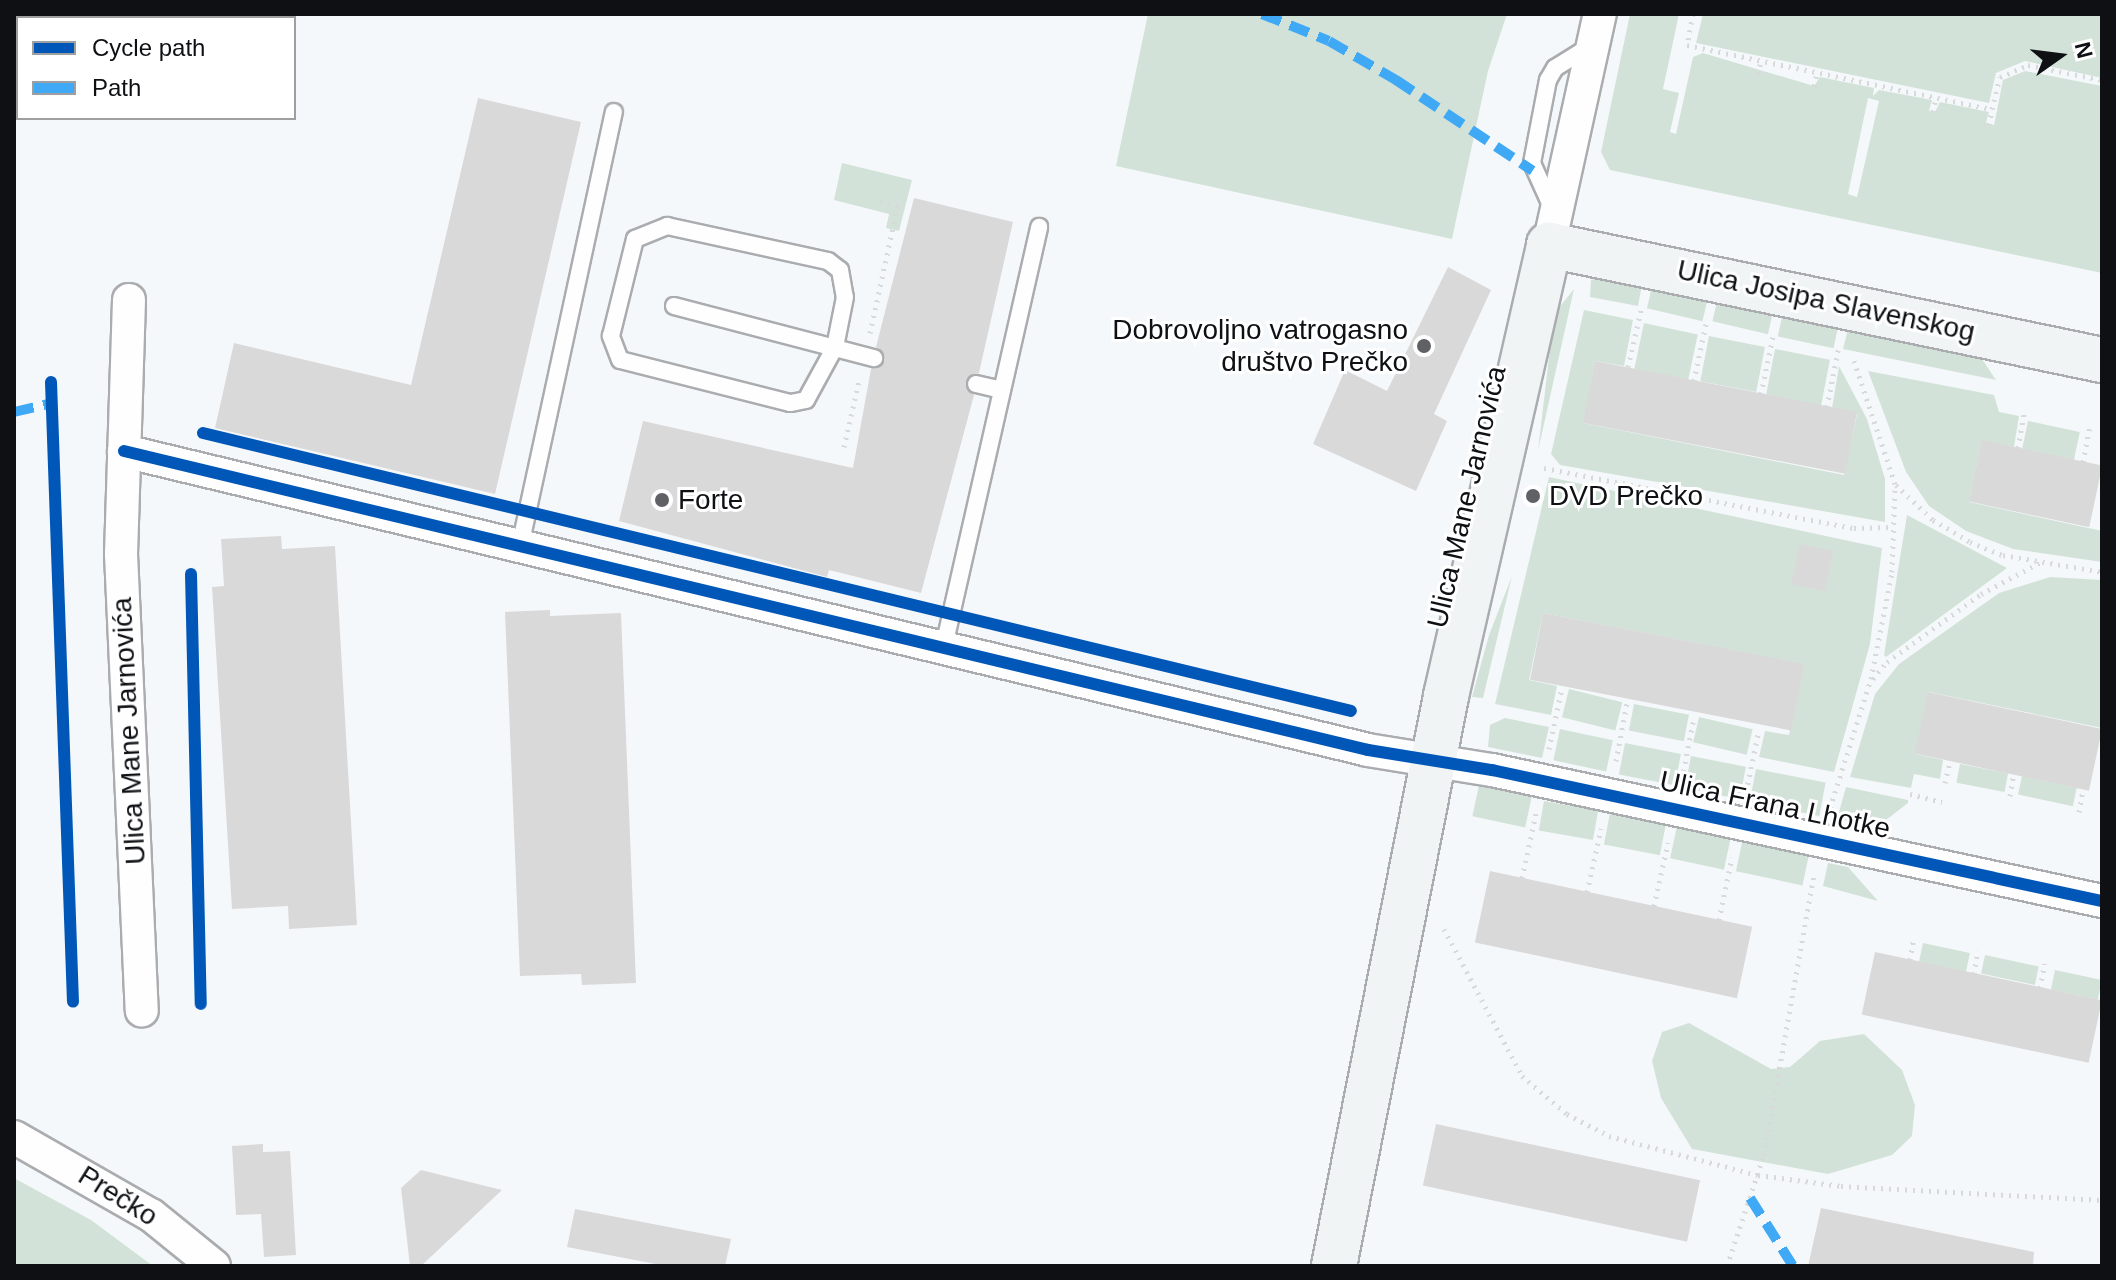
<!DOCTYPE html>
<html>
<head>
<meta charset="utf-8">
<style>
	body { margin:0 }
	#map { position:relative; width:2116px; height:1280px; overflow:hidden; background:#f5f8fb; font-family:Arial,sans-serif }
	div>[style] { position:absolute }
	[style*='--x'] { left:calc(var(--x)*1px); top:calc(var(--y)*1px); width:calc(var(--w)*1px); rotate:calc(var(--a)*1deg) }
	.green>* { inset:0; background:#d3e2d8; transform-origin:0 0 }
	.building>* { inset:0; background:#dad9d9; transform-origin:0 0 }
	.path>* { height:5px; margin-top:-2.5px; transform-origin:0; background:repeating-linear-gradient(90deg,#d8d9da 0 2px,transparent 0 8px) }
	.roads { filter:drop-shadow(2px 0 #aaacaf) drop-shadow(-2px 0 #aaacaf) drop-shadow(0 2px #aaacaf) drop-shadow(0 -2px #aaacaf) }
	.lane>* { height:16px; margin:-8px; padding:0 8px; transform-origin:8px; border-radius:8px; background:#fefefe }
	.street>* { height:32px; margin:-16px; padding:0 16px; transform-origin:16px; border-radius:16px; background:#fefefe }
	.secondary>* { height:44px; margin:-22px; padding:0 22px; transform-origin:22px; border-radius:22px; background:#f0f4f5 }
	.quiet>* { height:10px; margin-top:-5px; transform-origin:0; background:repeating-linear-gradient(90deg,#3fa9f5 0 20px,transparent 0 30px) }
	.cycleway>* { height:12px; margin:-6px; padding:0 6px; transform-origin:6px; border-radius:6px; background:#0057b8 }
	.dots>* { width:22px; height:22px; translate:-50% -50%; box-sizing:border-box; border:4px solid #fff; border-radius:50% }
	span { translate:-50% -50%; white-space:nowrap; text-align:center; line-height:1.15; -webkit-text-stroke:6px #fff; paint-order:stroke }
	.street-label { font-size:28px; color:#0e1014 }
	.poi-label { font-size:28px; color:#0e1014 }
	.right { translate:-100% -50%; text-align:right }
	.left { translate:0 -50%; text-align:left }
	.frame { position:absolute; inset:0; border:16px solid #0e1014; pointer-events:none }
	.legend { position:absolute; left:16px; top:16px; width:280px; height:104px; box-sizing:border-box; background:#fff; border:2px solid #9f9fa1; margin:0; padding:10px 14px; list-style:none; font-size:24px; color:#0e1014 }
	.legend li { display:flex; align-items:center; gap:16px; height:40px }
	.legend b { width:40px; border:2px solid #9f9fa1 }
	.north { position:absolute; left:2020px; top:16px; width:80px; height:80px; -webkit-text-stroke:6px #fff; paint-order:stroke; rotate:76deg; font-size:22px; font-weight:700; line-height:32px; text-align:center; color:#0e1014 }
	.north::after { content:''; display:block; margin:auto; width:28px; height:36px; background:#0e1014; clip-path:polygon(50% 0,100% 100%,50% 72%,0 100%) }
</style>
</head>
<body>
<div id="map">
	<div class="green">
		<i style="clip-path:polygon(1148px 14px,1507px 14px,1488px 71px,1452px 239px,1116px 166px)"></i>
		<i style="clip-path:polygon(evenodd,1630px 14px,1679px 14px,1663px 89px,1679px 93px,1670px 132px,1676px 134px,1693px 57px,1703px 53px,1814px 86px,1820px 77px,1874px 88px,1873px 96px,1879px 90px,1932px 100px,1929px 111px,1935px 112px,1940px 102px,1989px 112px,1986px 123px,1994px 125px,2003px 80px,2025px 71px,2102px 86px,2102px 273px,1610px 170px,1601px 152px,1630px 14px,1868px 98px,1879px 101px,1857px 197px,1848px 194px,1868px 98px)"></i>
		<i style="clip-path:polygon(1703px 14px,2102px 14px,2102px 78px,2025px 61px,1996px 73px,1989px 103px,1696px 43px)"></i>
		<i style="clip-path:polygon(842px 163px,912px 180px,899px 231px,886px 228px,889px 214px,834px 200px)"></i>
		<i style="clip-path:polygon(1601px 277px,1643px 280px,1638px 306px,1590px 297px,1591px 280px)"></i>
		<i style="left:1653px;top:282px;width:57px;height:27px;rotate:13deg"></i>
		<i style="clip-path:polygon(1574px 289px,1538px 451px,1554px 314px)"></i>
		<i style="left:1718px;top:297px;width:57px;height:25px;rotate:13deg"></i>
		<i style="clip-path:polygon(1584px 310px,1633px 320px,1624px 366px,1595px 361px,1584px 423px,1844px 475px,1857px 414px,1832px 408px,1839px 366px,1867px 419px,1885px 479px,1885px 522px,1560px 465px,1551px 454px)"></i>
		<i style="left:1783px;top:312px;width:57px;height:25px;rotate:12deg"></i>
		<i style="left:1644px;top:323px;width:55px;height:47px;rotate:12deg"></i>
		<i style="clip-path:polygon(1849px 325px,1978px 353px,1996px 380px,1843px 349px)"></i>
		<i style="left:1709px;top:336px;width:57px;height:46px;rotate:11deg"></i>
		<i style="left:1775px;top:349px;width:56px;height:47px;rotate:11deg"></i>
		<i style="clip-path:polygon(1868px 371px,1994px 395px,1999px 412px,2019px 416px,2014px 447px,1982px 441px,1969px 502px,2102px 531px,2102px 562px,2013px 549px,1966px 531px,1929px 506px,1906px 472px)"></i>
		<i style="left:2028px;top:421px;width:53px;height:29px;rotate:12deg"></i>
		<i style="clip-path:polygon(1549px 477px,1882px 548px,1870px 644px,1834px 772px,1759px 757px,1765px 731px,1789px 735px,1803px 664px,1543px 613px,1529px 680px,1557px 686px,1551px 715px,1495px 704px)"></i>
		<i style="clip-path:polygon(1907px 515px,2007px 568px,1886px 657px,1884px 655px)"></i>
		<i style="clip-path:polygon(1512px 576px,1483px 698px,1472px 697px,1489px 635px)"></i>
		<i style="clip-path:polygon(2050px 577px,2102px 580px,2102px 728px,1929px 692px,1916px 754px,1943px 760px,1940px 779px,1914px 774px,1911px 788px,1850px 777px,1875px 694px,1899px 664px,1999px 593px)"></i>
		<i style="left:1569px;top:689px;width:55px;height:29px;rotate:14deg"></i>
		<i style="left:1634px;top:704px;width:56px;height:27px;rotate:11deg"></i>
		<i style="left:1699px;top:717px;width:55px;height:26px;rotate:13deg"></i>
		<i style="clip-path:polygon(1505px 718px,1549px 727px,1542px 758px,1488px 747px,1490px 725px)"></i>
		<i style="left:1560px;top:729px;width:54px;height:32px;rotate:12deg"></i>
		<i style="left:1625px;top:743px;width:57px;height:32px;rotate:11deg"></i>
		<i style="left:1691px;top:756px;width:56px;height:33px;rotate:11deg"></i>
		<i style="left:1960px;top:764px;width:49px;height:19px;rotate:11deg"></i>
		<i style="left:1756px;top:769px;width:71px;height:34px;rotate:11deg"></i>
		<i style="left:2022px;top:776px;width:56px;height:19px;rotate:12deg"></i>
		<i style="left:1479px;top:785px;width:54px;height:32px;rotate:12deg"></i>
		<i style="clip-path:polygon(1846px 787px,1908px 800px,1908px 803px,1878px 826px,1837px 819px)"></i>
		<i style="left:1544px;top:801px;width:55px;height:30px;rotate:10deg"></i>
		<i style="left:1610px;top:813px;width:57px;height:32px;rotate:11deg"></i>
		<i style="left:1677px;top:826px;width:55px;height:33px;rotate:12deg"></i>
		<i style="left:1743px;top:838px;width:68px;height:34px;rotate:12deg"></i>
		<i style="clip-path:polygon(1828px 863px,1848px 867px,1878px 901px,1823px 886px)"></i>
		<i style="left:1923px;top:943px;width:48px;height:20px;rotate:12deg"></i>
		<i style="left:1985px;top:955px;width:55px;height:19px;rotate:12deg"></i>
		<i style="left:2055px;top:970px;width:48px;height:20px;rotate:12deg"></i>
		<i style="clip-path:polygon(1689px 1023px,1771px 1069px,1790px 1067px,1820px 1041px,1864px 1034px,1902px 1070px,1915px 1105px,1912px 1136px,1892px 1155px,1828px 1174px,1692px 1149px,1661px 1098px,1652px 1061px,1662px 1032px)"></i>
		<i style="clip-path:polygon(14px 1178px,91px 1220px,153px 1266px,14px 1266px)"></i>
	</div>
	<div class="building">
		<i style="clip-path:polygon(478px 98px,581px 122px,495px 494px,215px 428px,234px 343px,411px 385px)"></i>
		<i style="clip-path:polygon(914px 198px,1013px 222px,979px 373px,966px 381px,974px 395px,921px 593px,829px 570px,827px 577px,619px 521px,643px 421px,853px 468px,871px 369px,885px 360px,876px 347px)"></i>
		<i style="clip-path:polygon(1448px 267px,1491px 290px,1434px 414px,1447px 421px,1416px 491px,1313px 444px,1345px 370px,1387px 391px)"></i>
		<i style="left:1595px;top:361px;width:267px;height:63px;rotate:11deg"></i>
		<i style="left:1982px;top:440px;width:123px;height:63px;rotate:12deg"></i>
		<i style="clip-path:polygon(281px 536px,282px 549px,335px 546px,357px 925px,289px 929px,288px 906px,232px 909px,212px 587px,224px 586px,221px 539px)"></i>
		<i style="left:1800px;top:544px;width:34px;height:41px;rotate:12deg"></i>
		<i style="clip-path:polygon(550px 610px,550px 616px,621px 613px,636px 983px,582px 985px,581px 974px,520px 976px,505px 612px)"></i>
		<i style="left:1543px;top:613px;width:266px;height:68px;rotate:11deg"></i>
		<i style="left:1928px;top:692px;width:178px;height:63px;rotate:12deg"></i>
		<i style="left:1490px;top:871px;width:268px;height:73px;rotate:12deg"></i>
		<i style="left:1875px;top:952px;width:232px;height:64px;rotate:12deg"></i>
		<i style="left:1436px;top:1124px;width:270px;height:63px;rotate:12deg"></i>
		<i style="clip-path:polygon(263px 1144px,263px 1152px,290px 1151px,296px 1255px,264px 1257px,261px 1214px,236px 1215px,232px 1146px)"></i>
		<i style="clip-path:polygon(421px 1170px,502px 1190px,421px 1266px,410px 1266px,401px 1188px)"></i>
		<i style="clip-path:polygon(1821px 1208px,2034px 1252px,2033px 1266px,1808px 1266px)"></i>
		<i style="clip-path:polygon(575px 1209px,731px 1239px,725px 1266px,666px 1266px,567px 1247px)"></i>
	</div>
	<div class="path">
		<i style="--x:1693;--y:14;--w:32;--a:101"></i>
		<i style="--x:1687;--y:45;--w:312;--a:11.9"></i>
		<i style="--x:1992;--y:109;--w:33;--a:-76"></i>
		<i style="--x:2000;--y:77;--w:30;--a:-23"></i>
		<i style="--x:2028;--y:65;--w:76;--a:11.5"></i>
		<i style="--x:1758;--y:74;--w:13;--a:-77"></i>
		<i style="--x:1814;--y:86;--w:13;--a:-77"></i>
		<i style="--x:1933;--y:112;--w:14;--a:-78"></i>
		<i style="--x:1989;--y:125;--w:16;--a:-79"></i>
		<i style="--x:870;--y:333;--w:131;--a:-77.7"></i>
		<i style="--x:898;--y:205;--w:24;--a:-168"></i>
		<i style="--x:1628;--y:367;--w:63;--a:-77.1"></i>
		<i style="--x:1694;--y:381;--w:63;--a:-78.2"></i>
		<i style="--x:1761;--y:394;--w:63;--a:-78.2"></i>
		<i style="--x:1827;--y:407;--w:62;--a:-78.9"></i>
		<i style="--x:844;--y:447;--w:68;--a:-77.2"></i>
		<i style="--x:2018;--y:448;--w:36;--a:-80"></i>
		<i style="--x:2083;--y:462;--w:36;--a:-79"></i>
		<i style="--x:1544;--y:468;--w:316;--a:11"></i>
		<i style="--x:1854;--y:528;--w:40;--a:-1.4"></i>
		<i style="--x:1896;--y:485;--w:51;--a:43.4"></i>
		<i style="--x:1933;--y:520;--w:43;--a:30.7"></i>
		<i style="--x:1970;--y:542;--w:35;--a:22"></i>
		<i style="--x:2003;--y:555;--w:100;--a:9.7"></i>
		<i style="--x:1873;--y:679;--w:22;--a:-51"></i>
		<i style="--x:1887;--y:662;--w:116;--a:-35.9"></i>
		<i style="--x:1981;--y:594;--w:68;--a:-28.1"></i>
		<i style="--x:1549;--y:749;--w:62;--a:-78"></i>
		<i style="--x:1616;--y:761;--w:59;--a:-79.3"></i>
		<i style="--x:1682;--y:779;--w:63;--a:-79"></i>
		<i style="--x:1945;--y:783;--w:22;--a:-77"></i>
		<i style="--x:1746;--y:792;--w:63;--a:-78.2"></i>
		<i style="--x:1910;--y:794;--w:33;--a:14"></i>
		<i style="--x:2010;--y:796;--w:22;--a:-80"></i>
		<i style="--x:1830;--y:808;--w:135;--a:-72.4"></i>
		<i style="--x:1871;--y:679;--w:109;--a:-78.9"></i>
		<i style="--x:1892;--y:572;--w:88;--a:-88"></i>
		<i style="--x:1895;--y:484;--w:130;--a:-108.4"></i>
		<i style="--x:2079;--y:812;--w:23;--a:-80"></i>
		<i style="--x:1522;--y:878;--w:66;--a:-77.7"></i>
		<i style="--x:1587;--y:892;--w:65;--a:-77.5"></i>
		<i style="--x:1654;--y:906;--w:65;--a:-77.5"></i>
		<i style="--x:1719;--y:920;--w:64;--a:-78.3"></i>
		<i style="--x:1444;--y:929;--w:166;--a:62"></i>
		<i style="--x:1522;--y:1076;--w:59;--a:40.2"></i>
		<i style="--x:1567;--y:1114;--w:47;--a:27.6"></i>
		<i style="--x:1609;--y:1136;--w:154;--a:14.7"></i>
		<i style="--x:1758;--y:1175;--w:84;--a:7.5"></i>
		<i style="--x:1841;--y:1186;--w:261;--a:3.1"></i>
		<i style="--x:1910;--y:960;--w:23;--a:-80"></i>
		<i style="--x:1974;--y:974;--w:24;--a:-81"></i>
		<i style="--x:2040;--y:988;--w:25;--a:-79"></i>
		<i style="--x:1727;--y:1266;--w:117;--a:-71.6"></i>
		<i style="--x:1764;--y:1155;--w:284;--a:-79.9"></i>
	</div>
	<div class="roads">
		<div class="lane">
			<i style="--x:1554;--y:212;--w:54;--a:-114.2"></i>
			<i style="--x:1532;--y:163;--w:85;--a:-79.1"></i>
			<i style="--x:1548;--y:80;--w:14;--a:-60"></i>
			<i style="--x:1555;--y:68;--w:44;--a:-31.9"></i>
			<i style="--x:667;--y:226;--w:165;--a:12.3"></i>
			<i style="--x:828;--y:261;--w:15;--a:37"></i>
			<i style="--x:840;--y:270;--w:27;--a:80"></i>
			<i style="--x:845;--y:297;--w:51;--a:101.3"></i>
			<i style="--x:835;--y:347;--w:60;--a:118.7"></i>
			<i style="--x:806;--y:400;--w:16;--a:169"></i>
			<i style="--x:790;--y:403;--w:175;--a:-165.8"></i>
			<i style="--x:620;--y:360;--w:26;--a:-111"></i>
			<i style="--x:611;--y:336;--w:100;--a:-76.1"></i>
			<i style="--x:635;--y:239;--w:35;--a:-22"></i>
			<i style="--x:674;--y:306;--w:207;--a:14.6"></i>
			<i style="--x:976;--y:384;--w:26;--a:13"></i>
			<i style="--x:520;--y:546;--w:444;--a:-77.8"></i>
			<i style="--x:944;--y:646;--w:430;--a:-77.2"></i>
		</div>
		<div class="street">
			<i style="--x:1549;--y:245;--w:237;--a:-77.6"></i>
			<i style="--x:129;--y:300;--w:254;--a:91.8"></i>
			<i style="--x:121;--y:554;--w:457;--a:87.4"></i>
			<i style="--x:124;--y:451;--w:1279;--a:13.51"></i>
			<i style="--x:1368;--y:750;--w:126;--a:9.2"></i>
			<i style="--x:1492;--y:770;--w:624;--a:12.12"></i>
			<i style="--x:14;--y:1137;--w:158;--a:29.7"></i>
			<i style="--x:151;--y:1215;--w:81;--a:39"></i>
		</div>
		<div class="secondary">
			<i style="--x:1334;--y:1266;--w:581;--a:-78.88"></i>
			<i style="--x:1446;--y:696;--w:463;--a:-77.1"></i>
			<i style="--x:1549;--y:245;--w:565;--a:11.75"></i>
		</div>
	</div>
	<div class="quiet">
		<i style="--x:1262;--y:14;--w:72;--a:21.9"></i>
		<i style="--x:1329;--y:41;--w:78;--a:30.2"></i>
		<i style="--x:1396;--y:80;--w:164;--a:33.6"></i>
		<i style="--x:14;--y:412;--w:39;--a:-13"></i>
		<i style="--x:1750;--y:1198;--w:80;--a:57.7"></i>
	</div>
	<div class="cycleway">
		<i style="--x:51;--y:382;--w:620;--a:87.97"></i>
		<i style="--x:203;--y:433;--w:1181;--a:13.61"></i>
		<i style="--x:124;--y:451;--w:1279;--a:13.51"></i>
		<i style="--x:1368;--y:750;--w:126;--a:9.2"></i>
		<i style="--x:1492;--y:770;--w:624;--a:12.12"></i>
		<i style="--x:191;--y:574;--w:430;--a:88.7"></i>
	</div>
	<div class="dots">
		<i style="left:1424px;top:346px;background:#5f6165"></i>
		<i style="left:1533px;top:496px;background:#5f6165"></i>
		<i style="left:662px;top:500px;background:#5f6165"></i>
	</div>
	<div class="street-label">
		<span style="left:1826px;top:301px;rotate:12deg">Ulica Josipa Slavenskog</span>
		<span style="left:1467px;top:497px;rotate:-77deg">Ulica Mane Jarnovića</span>
		<span style="left:129px;top:731px;rotate:-93deg">Ulica Mane Jarnovića</span>
		<span style="left:1775px;top:805px;rotate:12deg">Ulica Frana Lhotke</span>
		<span style="left:118px;top:1196px;rotate:32deg">Prečko</span>
	</div>
	<div class="poi-label">
		<span class="right" style="left:1408px;top:346px">Dobrovoljno vatrogasno<br>društvo Prečko</span>
		<span class="left" style="left:1549px;top:496px">DVD Prečko</span>
		<span class="left" style="left:678px;top:500px">Forte</span>
	</div>
	<div class="frame"></div>
	<ul class="legend">
	<li><b style="height:10px;background:#0057b8"></b>Cycle path</li>
	<li><b style="height:10px;background:#3fa9f5"></b>Path</li>
	</ul>
	<div class="north">N</div>
</div>
</body>
</html>
